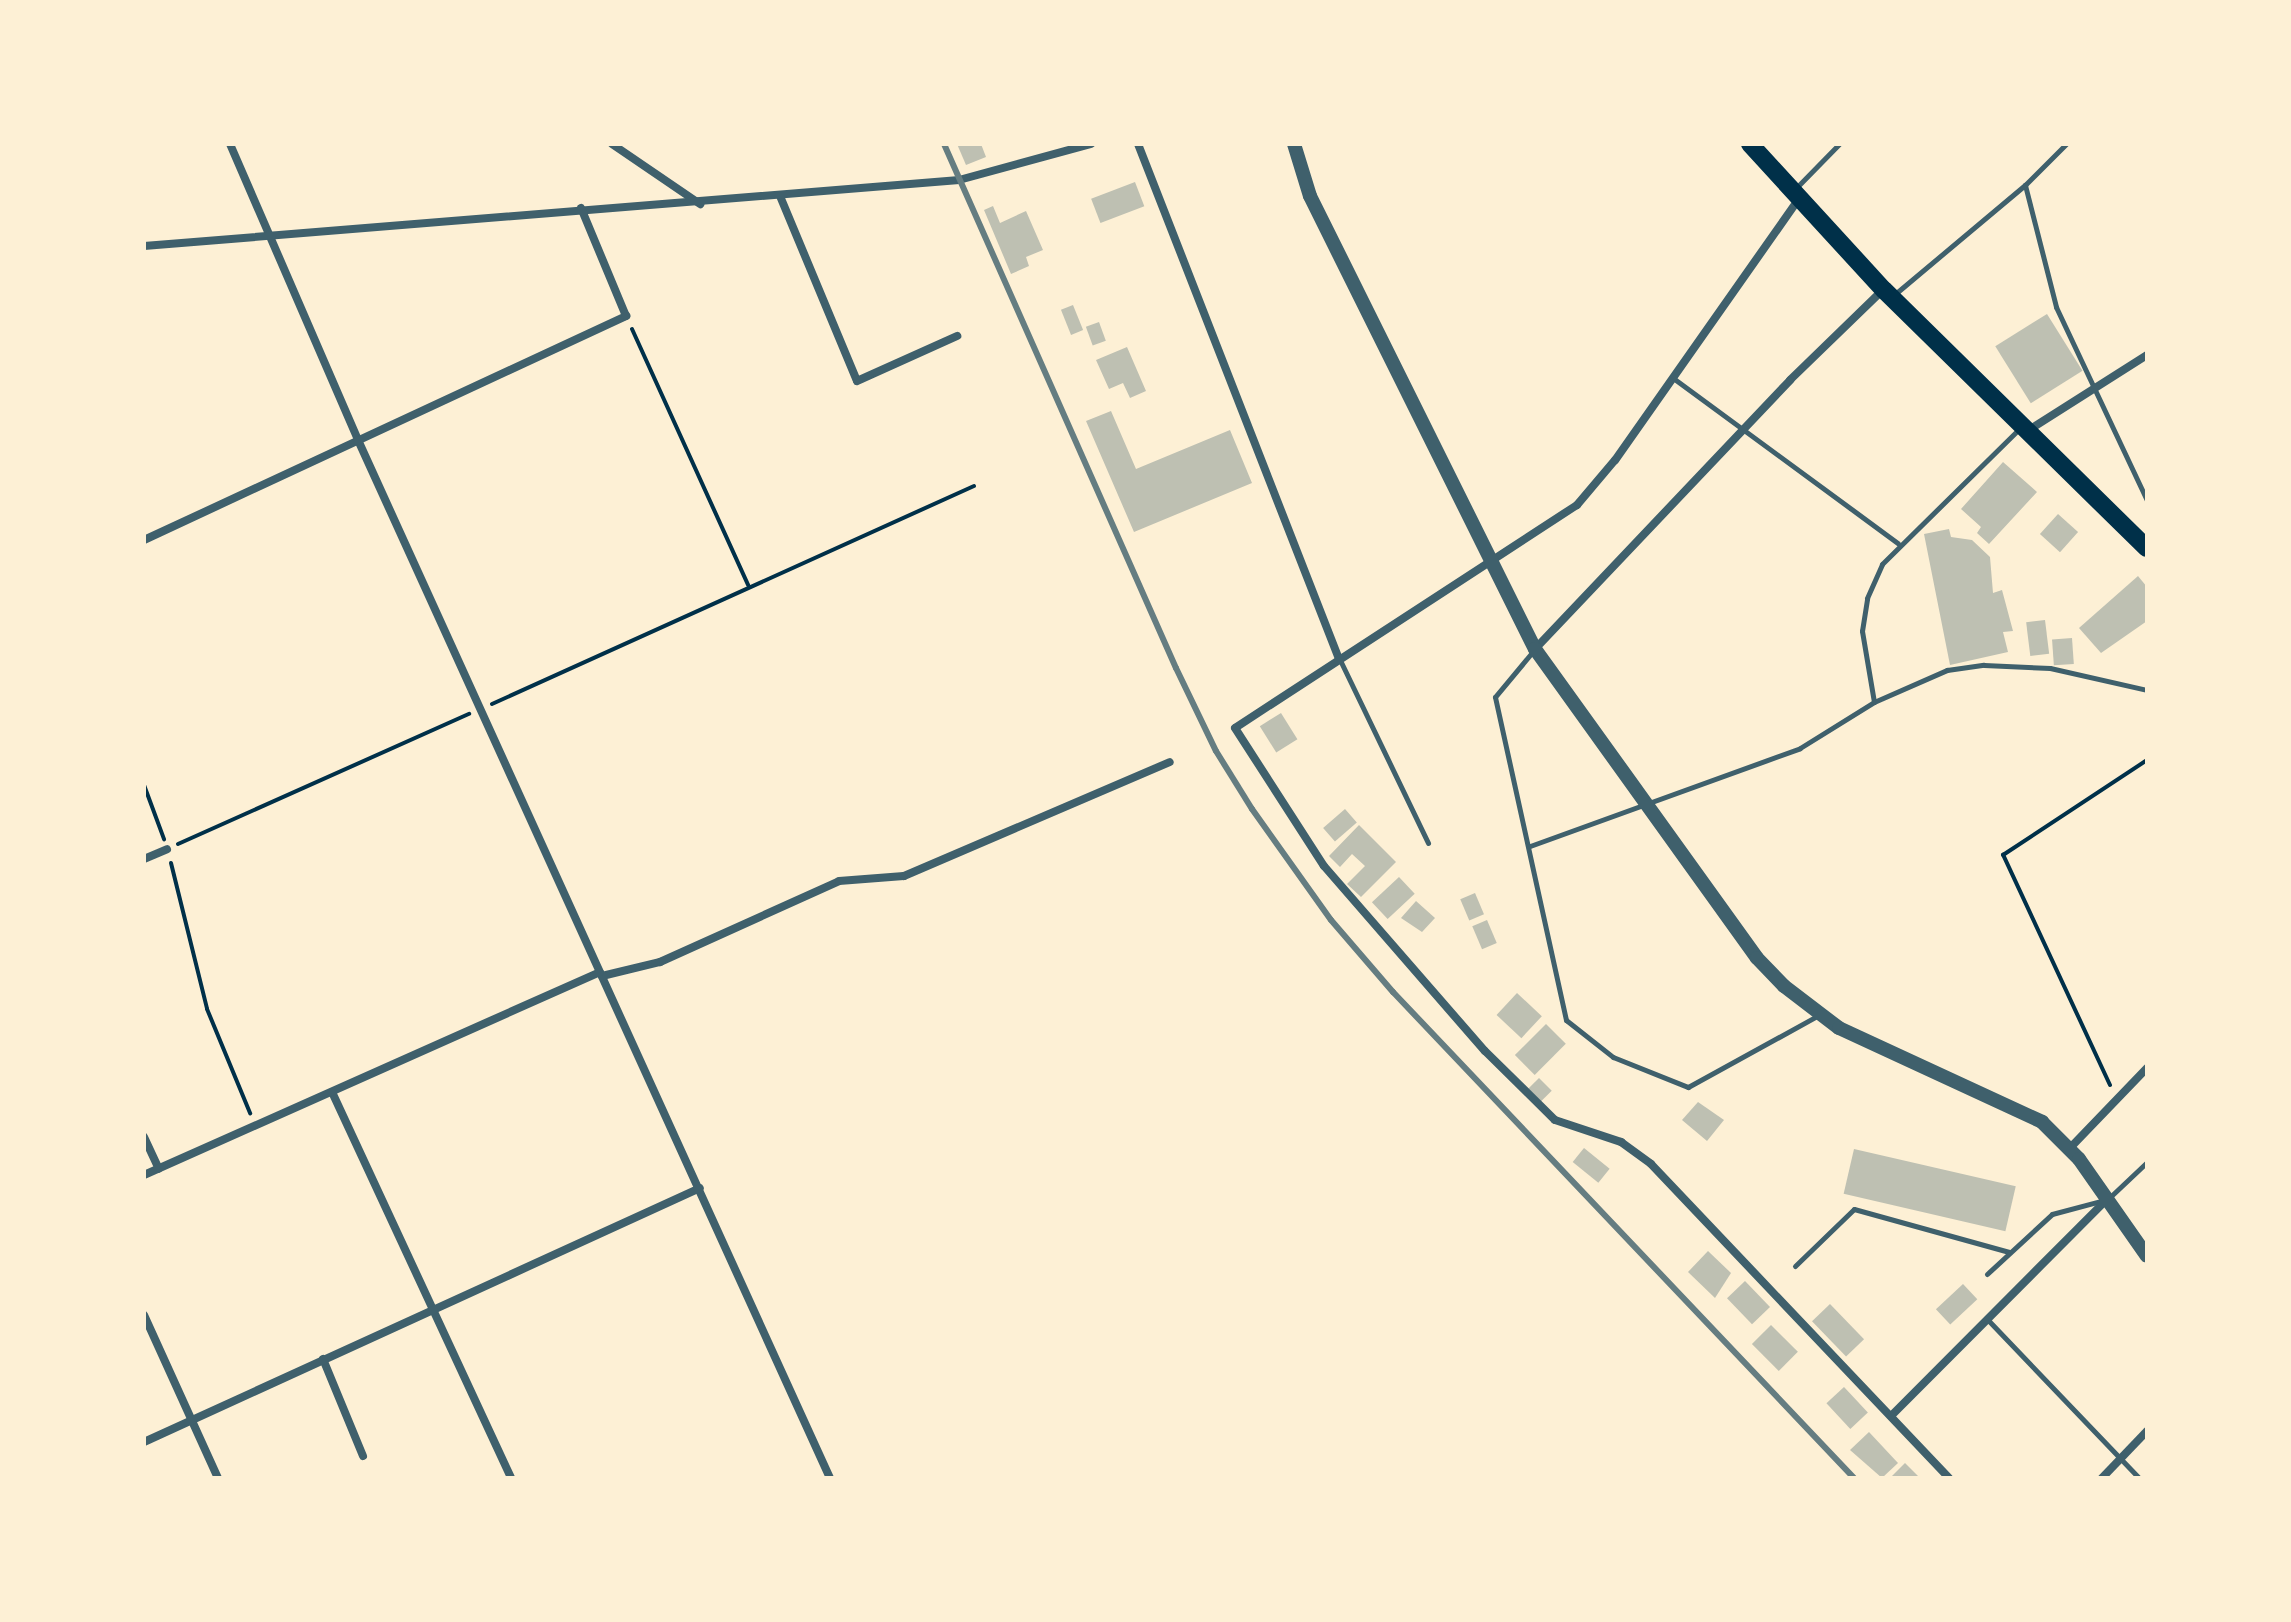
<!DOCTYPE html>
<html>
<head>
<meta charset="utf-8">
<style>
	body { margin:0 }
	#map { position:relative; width:2291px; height:1622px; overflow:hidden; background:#fdf0d5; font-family:"Noto Sans",sans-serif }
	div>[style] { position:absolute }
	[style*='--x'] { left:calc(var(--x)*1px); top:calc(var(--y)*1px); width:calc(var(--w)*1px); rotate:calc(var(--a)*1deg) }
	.building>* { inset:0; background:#bec0b2; transform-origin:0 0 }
	.path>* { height:4px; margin:-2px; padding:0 2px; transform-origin:2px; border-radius:2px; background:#003049 }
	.service>* { height:5px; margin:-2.5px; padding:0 2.5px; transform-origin:2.5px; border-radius:2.5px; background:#3f606c }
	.minor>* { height:8px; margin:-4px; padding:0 4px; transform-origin:4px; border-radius:4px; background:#3f606c }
	.tertiary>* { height:14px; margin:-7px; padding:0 7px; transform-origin:7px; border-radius:7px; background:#3f606c }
	.trunk>* { height:18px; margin:-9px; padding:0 9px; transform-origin:9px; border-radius:9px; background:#003049 }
	.rail>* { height:6px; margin:-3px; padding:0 3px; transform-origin:3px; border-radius:3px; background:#657d81 }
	span { translate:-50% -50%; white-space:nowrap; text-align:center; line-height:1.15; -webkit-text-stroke:6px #fdf0d5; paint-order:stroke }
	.frame { position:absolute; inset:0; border:146px solid #fdf0d5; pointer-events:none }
</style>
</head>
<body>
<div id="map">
	<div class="building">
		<i style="clip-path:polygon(957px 144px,981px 144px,986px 157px,966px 165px)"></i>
		<i style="left:1135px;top:182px;width:26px;height:47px;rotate:69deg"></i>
		<i style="clip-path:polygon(993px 206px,1000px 223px,1026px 211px,1043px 250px,1026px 257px,1029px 266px,1011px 274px,984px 210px)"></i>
		<i style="left:1073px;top:305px;width:27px;height:13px;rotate:68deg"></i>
		<i style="left:2047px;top:314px;width:67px;height:61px;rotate:58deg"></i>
		<i style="left:1099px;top:322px;width:20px;height:14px;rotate:70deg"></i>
		<i style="clip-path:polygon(1127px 347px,1146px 391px,1130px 398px,1123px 383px,1109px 389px,1096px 360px)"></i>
		<i style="clip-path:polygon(1111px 411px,1136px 469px,1230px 430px,1252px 483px,1134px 532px,1086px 421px)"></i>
		<i style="clip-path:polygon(2003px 462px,2037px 492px,1989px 544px,1977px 533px,1981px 527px,1961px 509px)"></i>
		<i style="left:2058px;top:514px;width:27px;height:27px;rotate:42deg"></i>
		<i style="clip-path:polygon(1949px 529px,1951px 537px,1972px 540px,1990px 557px,1993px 593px,2002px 590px,2013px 631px,2003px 632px,2008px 652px,1950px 665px,1924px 534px)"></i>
		<i style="clip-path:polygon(2138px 576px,2147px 587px,2147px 621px,2101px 653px,2079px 628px)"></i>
		<i style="left:2045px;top:620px;width:34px;height:19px;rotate:83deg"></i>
		<i style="left:2072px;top:638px;width:26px;height:20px;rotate:86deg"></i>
		<i style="left:1281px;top:713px;width:31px;height:25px;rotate:58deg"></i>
		<i style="left:1345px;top:809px;width:18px;height:29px;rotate:49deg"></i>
		<i style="clip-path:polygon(1359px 825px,1396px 862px,1361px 897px,1347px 884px,1365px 866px,1352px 854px,1340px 867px,1329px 856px)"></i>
		<i style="left:1399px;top:877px;width:23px;height:37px;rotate:47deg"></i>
		<i style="left:1475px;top:893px;width:23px;height:16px;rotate:67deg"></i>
		<i style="clip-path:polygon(1416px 901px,1435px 918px,1422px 932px,1401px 918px)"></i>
		<i style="left:1487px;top:920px;width:25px;height:16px;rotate:67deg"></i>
		<i style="left:1517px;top:993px;width:34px;height:30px;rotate:43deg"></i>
		<i style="left:1546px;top:1024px;width:28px;height:44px;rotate:45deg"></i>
		<i style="left:1539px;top:1078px;width:18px;height:15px;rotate:45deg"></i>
		<i style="clip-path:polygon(1698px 1102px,1724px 1120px,1707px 1141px,1682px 1120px)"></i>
		<i style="left:1584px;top:1148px;width:33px;height:18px;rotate:39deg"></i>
		<i style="left:1854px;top:1149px;width:166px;height:46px;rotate:13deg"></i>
		<i style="clip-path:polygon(1708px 1251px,1731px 1273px,1715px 1298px,1688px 1272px)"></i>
		<i style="left:1745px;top:1281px;width:36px;height:25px;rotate:46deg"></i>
		<i style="left:1963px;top:1284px;width:21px;height:37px;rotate:47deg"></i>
		<i style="left:1830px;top:1304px;width:49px;height:25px;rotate:46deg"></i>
		<i style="left:1771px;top:1325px;width:38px;height:27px;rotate:45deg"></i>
		<i style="left:1844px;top:1387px;width:35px;height:24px;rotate:47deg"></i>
		<i style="clip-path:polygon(1869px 1432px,1898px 1463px,1882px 1478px,1850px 1450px)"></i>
		<i style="clip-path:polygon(1905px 1463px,1920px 1478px,1890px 1478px)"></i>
	</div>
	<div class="path">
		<i style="--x:632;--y:329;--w:281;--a:65.6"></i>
		<i style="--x:492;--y:704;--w:529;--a:-24.34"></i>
		<i style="--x:144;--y:785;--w:58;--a:69.7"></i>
		<i style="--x:178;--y:844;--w:319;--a:-24.1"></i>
		<i style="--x:171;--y:863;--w:150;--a:76.1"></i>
		<i style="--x:207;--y:1009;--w:113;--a:67.5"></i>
		<i style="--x:2110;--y:1085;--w:254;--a:-114.9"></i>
		<i style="--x:2003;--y:855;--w:173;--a:-33.4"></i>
	</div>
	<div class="service">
		<i style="--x:2025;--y:185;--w:126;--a:75.7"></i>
		<i style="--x:2056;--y:307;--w:213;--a:64.8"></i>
		<i style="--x:1795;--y:189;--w:63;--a:-45.6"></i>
		<i style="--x:1895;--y:294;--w:170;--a:-40"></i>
		<i style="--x:2025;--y:185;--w:58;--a:-45"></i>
		<i style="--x:1673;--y:378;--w:279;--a:36.3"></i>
		<i style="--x:1534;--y:650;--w:61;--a:129.7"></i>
		<i style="--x:1495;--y:697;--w:331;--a:77.6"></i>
		<i style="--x:1566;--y:1020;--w:60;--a:38.2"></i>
		<i style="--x:1613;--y:1057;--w:81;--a:21.8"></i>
		<i style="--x:1688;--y:1087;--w:147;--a:-28.8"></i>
		<i style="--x:1340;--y:660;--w:203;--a:64.3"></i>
		<i style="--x:1874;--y:702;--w:72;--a:-99.6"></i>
		<i style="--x:1862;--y:631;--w:33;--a:-81"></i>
		<i style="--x:1867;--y:598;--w:37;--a:-66"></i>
		<i style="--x:1882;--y:564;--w:192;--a:-44.6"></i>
		<i style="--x:1530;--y:846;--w:287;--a:-19.9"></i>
		<i style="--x:1800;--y:748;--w:87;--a:-31.9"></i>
		<i style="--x:1874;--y:702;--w:80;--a:-23.7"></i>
		<i style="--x:1947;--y:670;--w:37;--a:-8"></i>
		<i style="--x:1984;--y:665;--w:66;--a:2.6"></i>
		<i style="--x:2050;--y:668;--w:99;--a:12.8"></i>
		<i style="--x:2110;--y:1197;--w:51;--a:-43.4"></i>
		<i style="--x:1795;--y:1266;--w:82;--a:-44"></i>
		<i style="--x:1854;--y:1209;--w:161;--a:15.5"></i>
		<i style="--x:1987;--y:1274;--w:88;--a:-42.7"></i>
		<i style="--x:2052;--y:1214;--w:51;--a:-14.9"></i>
		<i style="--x:1988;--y:1320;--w:219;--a:46.3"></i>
	</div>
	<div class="minor">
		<i style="--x:230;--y:144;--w:322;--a:66.6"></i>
		<i style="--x:358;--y:440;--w:1140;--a:65.55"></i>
		<i style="--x:612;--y:144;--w:107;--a:34.3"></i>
		<i style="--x:1138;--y:144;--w:553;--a:68.68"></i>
		<i style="--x:780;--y:196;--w:200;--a:67.4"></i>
		<i style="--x:857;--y:381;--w:110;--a:-24.2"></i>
		<i style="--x:1798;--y:200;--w:318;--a:125.1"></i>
		<i style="--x:1615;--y:460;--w:59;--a:130.2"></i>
		<i style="--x:1577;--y:505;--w:408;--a:146.9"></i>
		<i style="--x:1235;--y:728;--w:164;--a:57.2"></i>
		<i style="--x:1324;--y:866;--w:245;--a:49"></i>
		<i style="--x:1485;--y:1051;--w:98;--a:44.6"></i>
		<i style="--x:1555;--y:1120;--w:70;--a:18.4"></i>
		<i style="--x:1621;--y:1142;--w:37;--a:36"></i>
		<i style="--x:1651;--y:1164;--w:433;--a:46.5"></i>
		<i style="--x:144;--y:246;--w:818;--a:-4.63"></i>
		<i style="--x:959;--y:180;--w:137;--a:-15.3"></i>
		<i style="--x:2029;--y:430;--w:140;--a:-32.4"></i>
		<i style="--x:144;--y:540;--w:532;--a:-24.93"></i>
		<i style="--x:626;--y:316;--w:117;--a:-112.6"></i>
		<i style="--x:1535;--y:649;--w:371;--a:-46.5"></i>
		<i style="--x:1790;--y:380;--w:129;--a:-44.1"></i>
		<i style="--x:144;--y:859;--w:25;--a:-23"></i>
		<i style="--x:602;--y:976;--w:60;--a:-13.6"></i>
		<i style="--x:660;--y:962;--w:196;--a:-24.3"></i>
		<i style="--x:839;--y:881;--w:65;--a:-4.4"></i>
		<i style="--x:904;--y:876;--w:289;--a:-23.2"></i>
		<i style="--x:332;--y:1092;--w:425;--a:65.1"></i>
		<i style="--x:144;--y:1137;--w:35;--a:65"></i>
		<i style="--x:2070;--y:1148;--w:111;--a:-46.1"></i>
		<i style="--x:144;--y:1175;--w:499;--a:-24"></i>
		<i style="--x:144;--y:1315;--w:179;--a:65.6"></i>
		<i style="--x:323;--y:1359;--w:105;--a:67.6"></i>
		<i style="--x:1891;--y:1416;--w:305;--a:-45.1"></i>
		<i style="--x:144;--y:1442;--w:611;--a:-24.55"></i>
		<i style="--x:2102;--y:1478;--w:65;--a:-46.2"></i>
	</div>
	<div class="tertiary">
		<i style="--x:1294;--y:144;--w:54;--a:72.9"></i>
		<i style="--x:1310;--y:196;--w:506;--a:63.59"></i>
		<i style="--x:1535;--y:649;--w:380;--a:54.3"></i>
		<i style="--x:1757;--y:958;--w:39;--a:46"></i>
		<i style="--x:1784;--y:986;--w:69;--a:37.4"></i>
		<i style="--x:1839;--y:1028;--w:224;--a:24.8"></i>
		<i style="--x:2042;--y:1122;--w:52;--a:45"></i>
		<i style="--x:2079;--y:1159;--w:118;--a:55"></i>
	</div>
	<div class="trunk">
		<i style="--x:1750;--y:144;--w:198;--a:47.5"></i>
		<i style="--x:1884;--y:290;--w:368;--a:44.5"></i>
	</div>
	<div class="rail">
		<i style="--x:944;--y:144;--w:573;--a:66.12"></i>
		<i style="--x:1176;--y:668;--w:92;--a:64.3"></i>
		<i style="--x:1216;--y:751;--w:68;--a:58.2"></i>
		<i style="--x:1252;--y:809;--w:136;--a:54.6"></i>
		<i style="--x:1331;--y:920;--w:95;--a:49.3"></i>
		<i style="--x:1393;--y:992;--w:670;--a:46.51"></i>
	</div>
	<div class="frame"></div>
</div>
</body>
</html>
